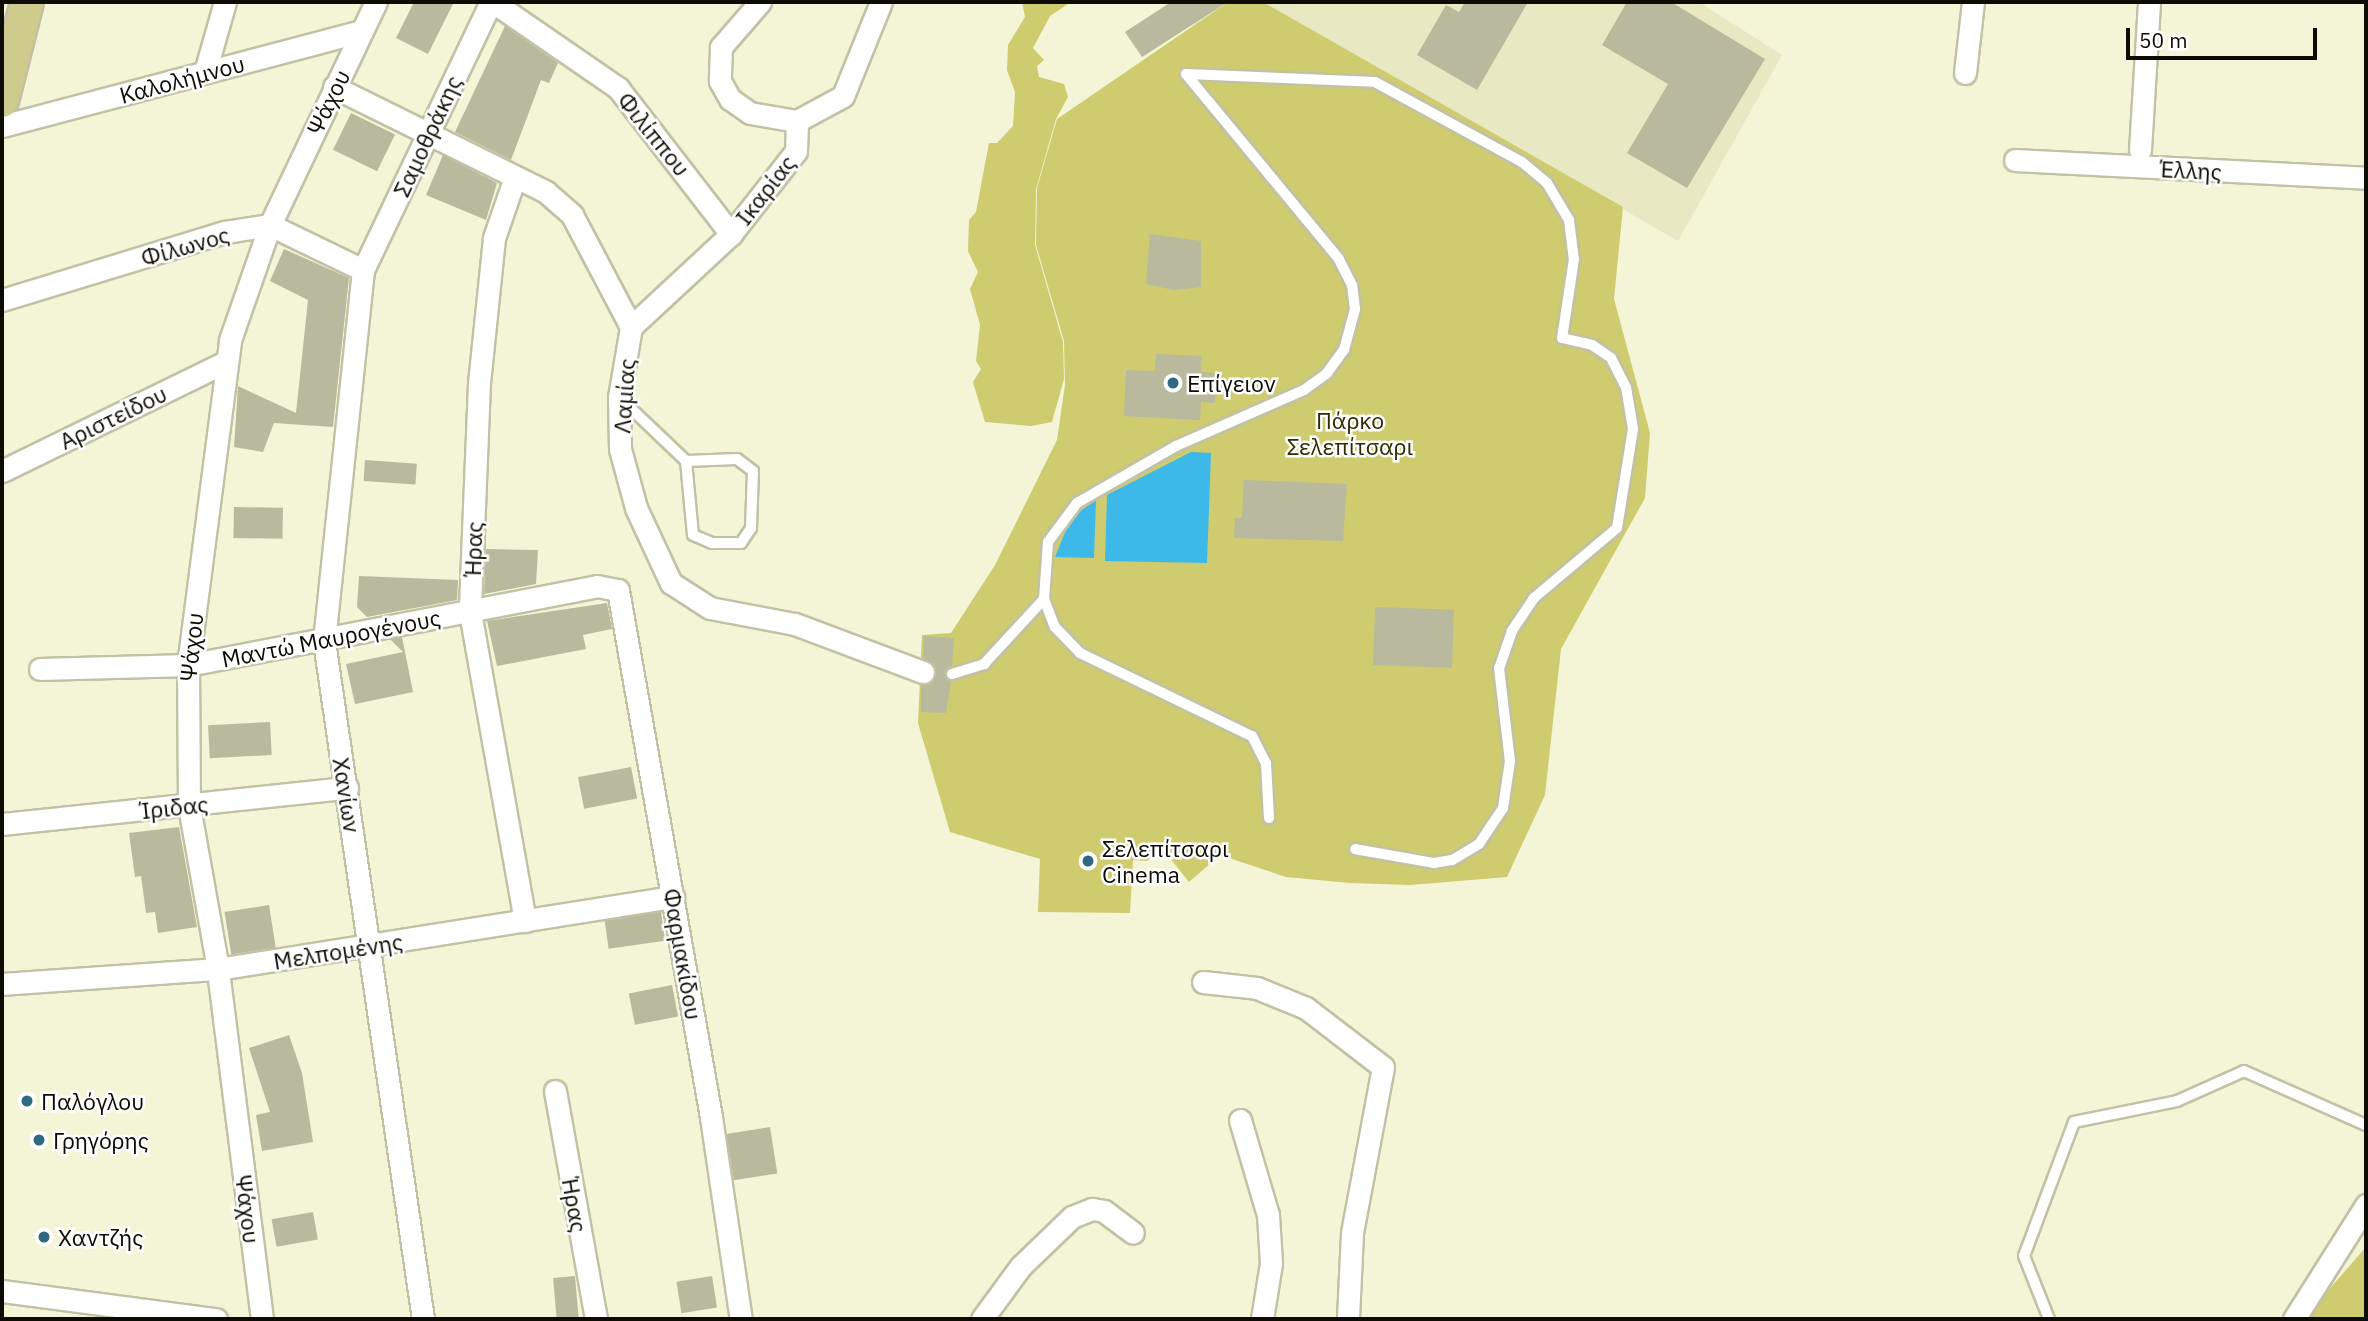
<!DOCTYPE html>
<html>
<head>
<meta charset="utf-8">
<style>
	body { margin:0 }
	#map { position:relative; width:2368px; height:1321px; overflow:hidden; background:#f4f4d6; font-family:"IBM Plex Sans",sans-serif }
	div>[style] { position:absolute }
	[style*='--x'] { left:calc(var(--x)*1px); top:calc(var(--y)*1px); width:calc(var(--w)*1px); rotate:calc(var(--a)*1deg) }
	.built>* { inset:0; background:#e8e8c3 }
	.green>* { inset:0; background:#cfcb6f }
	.water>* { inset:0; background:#3cb8e9 }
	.building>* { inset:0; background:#b9b99d; transform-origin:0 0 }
	.roads { filter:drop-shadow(2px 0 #c1c1a5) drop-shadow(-2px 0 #c1c1a5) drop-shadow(0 2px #c1c1a5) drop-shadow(0 -2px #c1c1a5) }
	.lane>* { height:10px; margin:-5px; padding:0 5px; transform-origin:5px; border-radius:5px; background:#fff }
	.street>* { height:21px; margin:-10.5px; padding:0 10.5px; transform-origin:10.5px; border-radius:10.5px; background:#fff }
	.primary>* { height:32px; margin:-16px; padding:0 16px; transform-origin:16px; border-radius:16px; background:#cecb8c }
	.dots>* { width:19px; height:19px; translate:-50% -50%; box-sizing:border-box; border:4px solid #fff; border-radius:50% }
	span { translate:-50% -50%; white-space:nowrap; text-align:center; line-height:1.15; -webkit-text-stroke:5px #fff; paint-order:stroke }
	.street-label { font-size:23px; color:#0c0c04 }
	.poi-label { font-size:23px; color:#0c0c04 }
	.left { translate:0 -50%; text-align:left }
	.park-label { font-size:23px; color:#2f2d00 }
	.frame { position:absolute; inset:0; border:4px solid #0c0c04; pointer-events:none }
	.scale { position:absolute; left:2126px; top:28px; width:191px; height:32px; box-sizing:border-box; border:4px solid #0c0c04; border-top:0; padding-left:9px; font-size:21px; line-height:24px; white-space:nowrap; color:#0c0c04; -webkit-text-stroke:5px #fff; paint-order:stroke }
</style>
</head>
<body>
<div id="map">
	<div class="built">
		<i style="clip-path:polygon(1263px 2px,1699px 2px,1782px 55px,1678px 241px)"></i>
	</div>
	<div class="green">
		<i style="clip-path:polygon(1022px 2px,1071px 2px,1050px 16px,1033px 48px,1044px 60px,1037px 66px,1039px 77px,1064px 84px,1068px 97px,1056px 119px,1036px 189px,1035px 245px,1063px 342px,1064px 379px,1052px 422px,1031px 426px,985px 422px,973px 382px,981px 369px,976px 361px,980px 325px,970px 289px,978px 272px,968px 251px,969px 220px,976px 212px,989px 143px,997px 143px,1013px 126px,1015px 92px,1007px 70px,1008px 45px,1025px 17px)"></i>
		<i style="clip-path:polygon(1228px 2px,1263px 2px,1623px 207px,1614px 299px,1650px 433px,1645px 498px,1561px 649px,1545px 795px,1507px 877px,1410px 885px,1350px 883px,1286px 877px,1220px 855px,1189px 882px,1162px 848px,1147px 861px,1133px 860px,1130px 913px,1038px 912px,1040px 859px,950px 832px,918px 723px,922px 635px,951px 633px,995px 565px,1057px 440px,1065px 385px,1064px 341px,1036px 245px,1037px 188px,1057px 119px)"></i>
		<i style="clip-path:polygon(2366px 1247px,2366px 1319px,2303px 1319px)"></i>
	</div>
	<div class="water">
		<i style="clip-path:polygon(1191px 452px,1211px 453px,1207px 563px,1105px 561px,1107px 495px)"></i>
		<i style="clip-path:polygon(1096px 500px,1094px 558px,1055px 557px,1071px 518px)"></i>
	</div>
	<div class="building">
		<i style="clip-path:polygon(414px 2px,454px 2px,428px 54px,396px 38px)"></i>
		<i style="clip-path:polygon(1171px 2px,1228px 2px,1142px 57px,1125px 32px)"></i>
		<i style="clip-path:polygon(1465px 2px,1528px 2px,1477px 90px,1417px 55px,1446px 5px,1459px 12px)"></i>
		<i style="clip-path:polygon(1627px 2px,1671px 2px,1765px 59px,1687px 188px,1627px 153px,1668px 84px,1602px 45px)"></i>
		<i style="clip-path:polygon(505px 26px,558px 63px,549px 83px,541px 80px,511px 160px,455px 132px)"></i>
		<i style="left:351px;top:113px;width:49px;height:41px;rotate:26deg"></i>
		<i style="clip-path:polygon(443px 155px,497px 183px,486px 220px,426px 195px)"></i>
		<i style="clip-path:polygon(1150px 234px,1201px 241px,1201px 287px,1174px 290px,1146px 284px)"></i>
		<i style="clip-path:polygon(284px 249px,349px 278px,333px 427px,274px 423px,263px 452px,234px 447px,238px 386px,296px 413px,308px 300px,270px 281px)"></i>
		<i style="clip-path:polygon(1156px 354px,1202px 356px,1201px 372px,1217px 373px,1215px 403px,1201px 402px,1200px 420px,1124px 416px,1126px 370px,1155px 371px)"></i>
		<i style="left:365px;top:460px;width:52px;height:21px;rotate:4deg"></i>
		<i style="clip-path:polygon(1244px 480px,1347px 484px,1343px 541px,1234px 538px,1235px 518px,1242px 518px)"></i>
		<i style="left:234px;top:507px;width:49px;height:31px;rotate:1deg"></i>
		<i style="clip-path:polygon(486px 549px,538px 550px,536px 584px,484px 594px)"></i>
		<i style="clip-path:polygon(359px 576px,458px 580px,457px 600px,367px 617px,357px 607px)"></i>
		<i style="clip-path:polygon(607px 603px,612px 629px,583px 635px,586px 649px,497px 666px,487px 621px)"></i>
		<i style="left:1375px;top:607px;width:79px;height:58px;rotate:2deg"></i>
		<i style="clip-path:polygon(924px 636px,954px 638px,952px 666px,944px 673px,951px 682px,946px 713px,921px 712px,921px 685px,932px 682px,936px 671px,923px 658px)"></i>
		<i style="clip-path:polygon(402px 637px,413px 692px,355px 704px,346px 664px,403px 652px,390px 639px)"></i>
		<i style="left:270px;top:722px;width:33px;height:62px;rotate:87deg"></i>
		<i style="left:631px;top:767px;width:32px;height:54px;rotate:79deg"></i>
		<i style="clip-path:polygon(179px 827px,197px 927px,158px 933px,155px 912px,146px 913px,141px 876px,135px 877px,129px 833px)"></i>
		<i style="left:269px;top:905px;width:43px;height:45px;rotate:81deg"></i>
		<i style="left:661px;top:912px;width:29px;height:57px;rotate:82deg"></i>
		<i style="left:672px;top:985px;width:32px;height:44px;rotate:79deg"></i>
		<i style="clip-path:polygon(289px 1035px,302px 1073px,313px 1142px,262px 1151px,256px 1115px,270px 1112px,249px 1048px)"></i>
		<i style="left:770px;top:1127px;width:47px;height:44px;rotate:81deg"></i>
		<i style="left:313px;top:1212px;width:28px;height:42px;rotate:80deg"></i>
		<i style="left:575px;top:1276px;width:43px;height:22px;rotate:85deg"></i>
		<i style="left:712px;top:1276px;width:32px;height:36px;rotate:81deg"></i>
	</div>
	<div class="roads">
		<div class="lane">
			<i style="--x:1186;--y:74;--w:189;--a:2.4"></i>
			<i style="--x:1375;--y:82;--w:167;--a:28.6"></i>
			<i style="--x:1522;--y:162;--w:33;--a:40"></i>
			<i style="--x:1547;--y:183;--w:43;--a:59.3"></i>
			<i style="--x:1569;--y:220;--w:39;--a:83"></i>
			<i style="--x:1574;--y:259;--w:80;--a:98.6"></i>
			<i style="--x:1562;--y:338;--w:31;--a:13"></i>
			<i style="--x:1592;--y:345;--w:23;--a:34"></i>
			<i style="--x:1611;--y:358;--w:33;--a:63"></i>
			<i style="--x:1626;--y:387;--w:43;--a:80.5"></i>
			<i style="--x:1633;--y:429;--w:100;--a:99.2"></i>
			<i style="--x:1617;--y:528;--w:109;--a:139.9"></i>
			<i style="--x:1534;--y:598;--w:40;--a:124"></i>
			<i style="--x:1512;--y:631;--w:39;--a:109"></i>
			<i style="--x:1499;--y:668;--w:94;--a:83.3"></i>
			<i style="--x:1510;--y:761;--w:48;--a:98.5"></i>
			<i style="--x:1503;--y:808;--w:43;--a:123.7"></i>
			<i style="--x:1479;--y:844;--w:31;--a:149"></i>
			<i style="--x:1452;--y:860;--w:18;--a:171"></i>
			<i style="--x:1434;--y:863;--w:80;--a:-170"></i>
			<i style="--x:621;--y:399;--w:90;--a:43.6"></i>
			<i style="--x:686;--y:461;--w:74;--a:84.6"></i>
			<i style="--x:693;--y:535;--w:21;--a:23"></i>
			<i style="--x:712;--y:543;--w:29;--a:0"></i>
			<i style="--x:741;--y:543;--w:18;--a:-56"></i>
			<i style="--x:751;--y:528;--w:57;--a:-88"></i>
			<i style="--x:753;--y:471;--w:20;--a:-143"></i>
			<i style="--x:737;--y:459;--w:51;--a:177.8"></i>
			<i style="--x:1044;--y:599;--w:30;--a:69"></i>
			<i style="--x:1055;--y:627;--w:36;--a:46"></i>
			<i style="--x:1080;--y:653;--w:191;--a:25.8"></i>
			<i style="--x:1252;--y:736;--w:30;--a:63"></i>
			<i style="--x:1266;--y:763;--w:55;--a:86.9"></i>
			<i style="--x:952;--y:674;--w:34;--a:-17"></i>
			<i style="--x:984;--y:664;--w:88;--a:-47.3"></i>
			<i style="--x:1044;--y:599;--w:57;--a:-86"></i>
			<i style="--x:1048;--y:542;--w:49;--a:-53.4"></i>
			<i style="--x:1077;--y:503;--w:114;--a:-29.9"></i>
			<i style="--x:1176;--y:446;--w:140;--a:-23.6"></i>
			<i style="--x:1304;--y:390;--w:29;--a:-36"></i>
			<i style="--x:1327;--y:373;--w:29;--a:-54"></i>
			<i style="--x:1344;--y:350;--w:42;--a:-75"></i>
			<i style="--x:1355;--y:309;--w:24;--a:-97"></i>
			<i style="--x:1352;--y:285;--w:29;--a:-117"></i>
			<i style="--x:1339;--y:259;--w:240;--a:-129.6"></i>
			<i style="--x:2049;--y:1319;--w:68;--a:-111.6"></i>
			<i style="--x:2024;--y:1256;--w:143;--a:-69.5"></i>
			<i style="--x:2074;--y:1122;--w:105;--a:-11.5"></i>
			<i style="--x:2177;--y:1101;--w:73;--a:-24.1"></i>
			<i style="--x:2244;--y:1071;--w:133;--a:23.9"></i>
		</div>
		<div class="street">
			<i style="--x:493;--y:2;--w:152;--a:34.5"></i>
			<i style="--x:618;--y:88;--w:185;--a:52.3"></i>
			<i style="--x:760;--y:2;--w:60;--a:130.9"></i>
			<i style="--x:721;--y:47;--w:34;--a:92"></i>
			<i style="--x:720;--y:81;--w:21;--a:61"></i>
			<i style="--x:730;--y:99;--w:24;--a:35"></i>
			<i style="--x:750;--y:113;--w:48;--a:9.7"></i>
			<i style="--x:797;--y:121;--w:52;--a:-28.5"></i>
			<i style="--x:843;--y:96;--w:101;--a:-68"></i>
			<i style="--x:205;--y:72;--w:73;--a:-74.1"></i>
			<i style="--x:1965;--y:73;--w:71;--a:-83.6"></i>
			<i style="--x:334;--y:87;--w:237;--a:26.3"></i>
			<i style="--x:546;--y:192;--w:35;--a:41"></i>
			<i style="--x:572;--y:215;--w:127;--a:62.2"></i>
			<i style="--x:631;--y:327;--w:71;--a:99.7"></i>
			<i style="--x:619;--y:397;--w:52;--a:88.9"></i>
			<i style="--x:620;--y:449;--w:61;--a:74.8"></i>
			<i style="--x:636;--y:508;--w:83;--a:65"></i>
			<i style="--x:671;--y:583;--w:46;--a:32.7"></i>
			<i style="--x:710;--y:608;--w:86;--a:10.7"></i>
			<i style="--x:795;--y:624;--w:137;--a:20.6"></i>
			<i style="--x:2;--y:126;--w:372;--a:-14.8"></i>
			<i style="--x:2140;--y:150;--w:148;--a:-86.5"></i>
			<i style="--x:2015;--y:160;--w:351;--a:2.9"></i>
			<i style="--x:515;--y:177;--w:65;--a:109"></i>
			<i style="--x:494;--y:238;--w:146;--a:95.9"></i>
			<i style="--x:479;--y:383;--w:229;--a:92.3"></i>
			<i style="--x:470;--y:612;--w:314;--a:79.9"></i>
			<i style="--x:2;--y:300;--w:233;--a:-17"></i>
			<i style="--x:225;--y:232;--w:46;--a:-8.8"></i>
			<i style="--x:270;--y:225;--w:103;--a:25.8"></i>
			<i style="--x:631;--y:327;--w:137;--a:-42.9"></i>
			<i style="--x:731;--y:234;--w:105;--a:-51.9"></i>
			<i style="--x:796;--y:151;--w:30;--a:-88"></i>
			<i style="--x:2;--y:471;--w:248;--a:-26"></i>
			<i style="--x:40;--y:669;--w:148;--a:-1.5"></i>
			<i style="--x:188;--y:665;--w:417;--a:-10.9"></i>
			<i style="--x:597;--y:586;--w:21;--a:11"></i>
			<i style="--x:618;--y:590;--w:535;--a:79.99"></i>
			<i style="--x:711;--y:1117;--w:204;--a:81.6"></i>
			<i style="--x:2;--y:824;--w:347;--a:-6"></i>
			<i style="--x:1203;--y:982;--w:54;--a:6.3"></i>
			<i style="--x:1257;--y:988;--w:53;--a:22.2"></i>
			<i style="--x:1306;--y:1008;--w:97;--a:37.5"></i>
			<i style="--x:1383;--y:1067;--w:169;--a:100.6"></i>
			<i style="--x:1352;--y:1233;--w:86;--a:92.7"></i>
			<i style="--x:2;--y:984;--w:217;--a:-4"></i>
			<i style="--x:218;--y:969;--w:461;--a:-9"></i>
			<i style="--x:555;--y:1091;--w:232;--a:79.8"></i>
			<i style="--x:1240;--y:1120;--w:99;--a:73.6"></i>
			<i style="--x:1268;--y:1215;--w:48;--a:86.4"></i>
			<i style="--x:1271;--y:1263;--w:57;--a:99.1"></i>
			<i style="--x:2;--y:1291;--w:216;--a:7.5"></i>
			<i style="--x:262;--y:1319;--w:353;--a:-97.2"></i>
			<i style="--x:218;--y:969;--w:166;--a:-100.1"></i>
			<i style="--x:189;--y:806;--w:141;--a:-90.4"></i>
			<i style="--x:188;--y:665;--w:328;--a:-82.6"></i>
			<i style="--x:230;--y:340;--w:122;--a:-70.8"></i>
			<i style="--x:270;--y:225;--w:247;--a:-64.6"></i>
			<i style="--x:423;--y:1319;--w:685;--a:-98.31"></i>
			<i style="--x:324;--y:641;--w:373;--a:-84"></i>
			<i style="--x:363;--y:270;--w:297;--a:-64.5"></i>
			<i style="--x:982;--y:1319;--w:66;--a:-53.7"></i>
			<i style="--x:1021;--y:1266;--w:71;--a:-43.9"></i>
			<i style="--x:1072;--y:1217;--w:22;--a:-22"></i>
			<i style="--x:1092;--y:1209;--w:12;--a:9"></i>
			<i style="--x:1104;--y:1211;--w:36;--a:37"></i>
			<i style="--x:2294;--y:1319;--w:135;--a:-57.7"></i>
		</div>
		<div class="primary">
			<i style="--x:2;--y:101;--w:102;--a:-75.8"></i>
		</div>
	</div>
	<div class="dots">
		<i style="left:1173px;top:383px;background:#2f6982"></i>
		<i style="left:1088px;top:861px;background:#2f6982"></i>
		<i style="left:27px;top:1101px;background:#2f6982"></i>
		<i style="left:39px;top:1140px;background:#2f6982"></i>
		<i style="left:44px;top:1237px;background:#2f6982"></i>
	</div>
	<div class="street-label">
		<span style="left:182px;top:79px;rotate:-15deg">Καλολήμνου</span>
		<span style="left:328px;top:102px;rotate:-64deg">Ψάχου</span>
		<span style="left:654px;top:134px;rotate:51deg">Φιλίππου</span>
		<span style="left:427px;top:136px;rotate:-65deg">Σαμοθράκης</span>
		<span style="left:2191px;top:170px;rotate:3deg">Έλλης</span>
		<span style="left:765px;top:190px;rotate:-52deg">Ικαρίας</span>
		<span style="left:185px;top:246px;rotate:-16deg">Φίλωνος</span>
		<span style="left:624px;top:396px;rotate:-86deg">Λαμίας</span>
		<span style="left:113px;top:417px;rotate:-26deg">Αριστείδου</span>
		<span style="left:473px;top:549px;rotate:-88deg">Ήρας</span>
		<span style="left:331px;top:638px;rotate:-11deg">Μαντώ Μαυρογένους</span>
		<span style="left:191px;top:647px;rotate:-84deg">Ψάχου</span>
		<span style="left:347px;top:795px;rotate:81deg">Χανίων</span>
		<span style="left:174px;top:807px;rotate:-6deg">Ίριδας</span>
		<span style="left:338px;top:951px;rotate:-9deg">Μελπομένης</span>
		<span style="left:683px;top:954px;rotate:80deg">Φαρμακίδου</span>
		<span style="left:575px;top:1205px;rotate:80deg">Ήρας</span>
		<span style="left:248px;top:1209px;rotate:83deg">Ψάχου</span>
	</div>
	<div class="poi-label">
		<span class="left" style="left:1187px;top:383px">Επίγειον</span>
		<span class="left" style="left:1102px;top:861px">Σελεπίτσαρι<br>Cinema</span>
		<span class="left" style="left:41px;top:1101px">Παλόγλου</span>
		<span class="left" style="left:53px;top:1140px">Γρηγόρης</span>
		<span class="left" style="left:58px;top:1237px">Χαντζής</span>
	</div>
	<div class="park-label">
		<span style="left:1350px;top:433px">Πάρκο<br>Σελεπίτσαρι</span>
	</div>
	<div class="frame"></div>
	<div class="scale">50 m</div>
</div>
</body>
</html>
